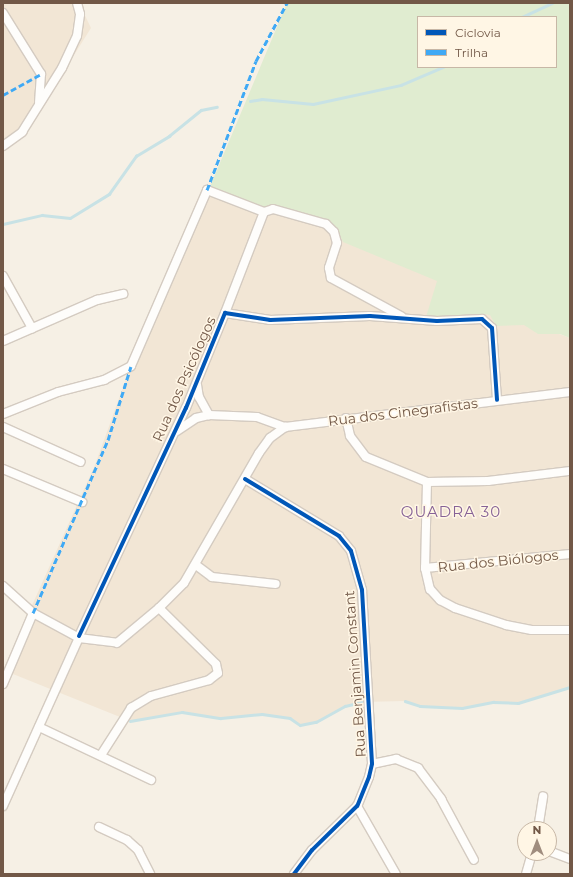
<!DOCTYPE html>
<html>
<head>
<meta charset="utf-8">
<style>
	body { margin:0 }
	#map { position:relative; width:573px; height:877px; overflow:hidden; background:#f6f0e5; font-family:Montserrat,sans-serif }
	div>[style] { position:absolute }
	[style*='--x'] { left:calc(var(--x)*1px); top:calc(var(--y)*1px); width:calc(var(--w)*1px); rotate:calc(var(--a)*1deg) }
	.residential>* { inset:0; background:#f2e6d5 }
	.green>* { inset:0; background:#e0ecd0 }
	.stream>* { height:2.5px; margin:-1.25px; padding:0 1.25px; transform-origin:1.25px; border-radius:1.25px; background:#c8e2e5 }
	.roads { filter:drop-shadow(1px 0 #d4cbc1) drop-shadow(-1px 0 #d4cbc1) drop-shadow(0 1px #d4cbc1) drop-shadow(0 -1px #d4cbc1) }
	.street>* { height:8px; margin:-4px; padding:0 4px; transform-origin:4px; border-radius:4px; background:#fefdfb }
	.quiet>* { height:3px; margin-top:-1.5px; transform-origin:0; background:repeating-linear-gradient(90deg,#3fa9f5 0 6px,transparent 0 9px) }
	.cycleway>* { height:4px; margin:-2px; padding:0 2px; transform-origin:2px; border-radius:2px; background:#0057b8 }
	span { translate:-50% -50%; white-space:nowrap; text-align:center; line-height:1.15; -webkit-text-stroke:3px #fff6e5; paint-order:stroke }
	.street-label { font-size:14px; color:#725847 }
	.neighbourhood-label { font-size:15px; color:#866296; letter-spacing:1px }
	.frame { position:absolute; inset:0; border:4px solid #725847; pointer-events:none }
	.legend { position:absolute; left:417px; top:16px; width:140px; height:52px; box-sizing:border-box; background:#fff6e5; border:1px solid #c7b7a6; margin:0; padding:5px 7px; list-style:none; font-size:12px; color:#725847 }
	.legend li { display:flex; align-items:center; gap:8px; height:20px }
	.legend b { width:20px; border:1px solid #c7b7a6 }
	.north { position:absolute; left:517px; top:821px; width:40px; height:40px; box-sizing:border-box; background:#fff6e5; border:1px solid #c7b7a6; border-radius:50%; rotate:0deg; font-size:11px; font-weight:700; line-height:16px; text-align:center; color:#725847 }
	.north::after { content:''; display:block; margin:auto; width:14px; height:18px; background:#a08d7e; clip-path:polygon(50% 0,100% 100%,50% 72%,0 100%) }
</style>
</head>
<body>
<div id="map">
	<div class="residential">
		<i style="clip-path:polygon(3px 3px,79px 3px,91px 28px,30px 125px,3px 150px)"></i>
		<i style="clip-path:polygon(204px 187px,351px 235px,543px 328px,570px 338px,570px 687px,518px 703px,493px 702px,462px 708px,420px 706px,405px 701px,362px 702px,345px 706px,316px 722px,300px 725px,290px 718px,262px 714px,221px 718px,182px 712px,130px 721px,3px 670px,95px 465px,154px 302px)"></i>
	</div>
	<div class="green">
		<i style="clip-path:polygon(evenodd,287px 3px,570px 3px,570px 338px,560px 334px,538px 334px,524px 325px,496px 326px,490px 315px,484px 314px,426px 317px,437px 281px,343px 242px,338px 231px,267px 207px,262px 209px,209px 189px,287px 3px,418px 17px,556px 17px,556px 67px,418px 67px,418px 17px)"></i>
	</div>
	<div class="stream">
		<i style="--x:522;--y:17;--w:33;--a:-25"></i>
		<i style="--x:250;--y:101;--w:12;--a:-9"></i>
		<i style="--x:262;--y:99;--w:51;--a:5.6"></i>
		<i style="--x:313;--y:104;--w:90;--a:-12.2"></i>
		<i style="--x:401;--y:85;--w:46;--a:-23.2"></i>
		<i style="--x:3;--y:224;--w:40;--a:-13"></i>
		<i style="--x:42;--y:215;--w:28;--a:6"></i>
		<i style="--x:70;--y:218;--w:46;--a:-31.6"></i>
		<i style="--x:109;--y:194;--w:47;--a:-54.6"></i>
		<i style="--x:136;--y:156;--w:39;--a:-31"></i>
		<i style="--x:169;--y:136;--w:41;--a:-39.1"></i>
		<i style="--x:201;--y:110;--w:16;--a:-11"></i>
		<i style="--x:405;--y:701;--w:16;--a:18"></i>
		<i style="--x:420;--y:706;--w:42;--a:2.7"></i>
		<i style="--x:462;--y:708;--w:32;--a:-11"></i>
		<i style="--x:493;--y:702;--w:25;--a:2"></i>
		<i style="--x:518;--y:703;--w:54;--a:-17.1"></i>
		<i style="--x:130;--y:721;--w:53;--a:-9.8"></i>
		<i style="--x:182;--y:712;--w:39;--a:9"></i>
		<i style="--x:221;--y:718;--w:41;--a:-5.6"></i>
		<i style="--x:262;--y:714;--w:28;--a:8"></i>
		<i style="--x:290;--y:718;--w:12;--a:35"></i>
		<i style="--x:300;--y:725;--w:16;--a:-11"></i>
		<i style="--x:316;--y:722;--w:33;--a:-29"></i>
		<i style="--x:345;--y:706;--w:17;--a:-13"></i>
	</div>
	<div class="roads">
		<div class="street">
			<i style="--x:3;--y:13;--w:72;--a:58.1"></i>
			<i style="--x:41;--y:74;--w:28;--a:94"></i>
			<i style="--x:3;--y:146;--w:24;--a:-36"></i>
			<i style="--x:22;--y:132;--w:75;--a:-58"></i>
			<i style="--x:62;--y:68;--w:35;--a:-65"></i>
			<i style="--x:77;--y:36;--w:22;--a:-82"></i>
			<i style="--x:80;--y:14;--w:11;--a:-105"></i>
			<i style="--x:3;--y:276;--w:60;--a:60.9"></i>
			<i style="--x:225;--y:313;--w:108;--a:-68.9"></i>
			<i style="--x:264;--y:212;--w:9;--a:-18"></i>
			<i style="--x:273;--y:209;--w:55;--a:15.8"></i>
			<i style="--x:326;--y:224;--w:11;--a:45"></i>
			<i style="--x:334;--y:232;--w:11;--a:75"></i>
			<i style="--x:337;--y:243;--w:26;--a:108"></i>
			<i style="--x:329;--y:268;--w:10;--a:79"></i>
			<i style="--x:331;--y:278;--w:80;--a:28.5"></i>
			<i style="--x:3;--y:341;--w:103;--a:-23.6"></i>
			<i style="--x:97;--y:300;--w:27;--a:-13"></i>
			<i style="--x:197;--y:385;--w:12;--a:81"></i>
			<i style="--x:199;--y:397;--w:21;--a:61"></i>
			<i style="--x:209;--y:415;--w:48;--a:2.4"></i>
			<i style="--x:257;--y:417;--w:30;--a:20"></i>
			<i style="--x:3;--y:414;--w:59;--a:-21.8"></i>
			<i style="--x:58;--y:392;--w:48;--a:-14.6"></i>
			<i style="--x:104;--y:380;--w:30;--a:-27"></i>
			<i style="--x:131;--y:366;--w:192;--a:-66.6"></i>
			<i style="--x:207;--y:190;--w:61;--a:21.1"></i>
			<i style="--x:346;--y:418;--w:18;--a:77"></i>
			<i style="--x:350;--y:436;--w:26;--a:53"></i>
			<i style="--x:366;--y:457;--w:66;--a:22.3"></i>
			<i style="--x:427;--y:482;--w:61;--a:-0.9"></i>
			<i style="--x:488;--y:481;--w:83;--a:-7"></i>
			<i style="--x:3;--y:427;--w:85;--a:24.2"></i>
			<i style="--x:177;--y:431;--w:23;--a:-34"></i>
			<i style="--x:196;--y:418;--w:13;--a:-13"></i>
			<i style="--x:3;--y:469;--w:86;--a:22.7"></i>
			<i style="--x:245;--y:479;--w:110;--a:31.2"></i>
			<i style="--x:339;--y:536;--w:19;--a:51"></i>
			<i style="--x:351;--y:551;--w:41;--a:74.2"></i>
			<i style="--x:362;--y:590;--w:174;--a:86.7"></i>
			<i style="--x:372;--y:764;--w:13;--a:103"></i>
			<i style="--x:369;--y:777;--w:31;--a:112"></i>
			<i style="--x:357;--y:806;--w:63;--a:135.6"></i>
			<i style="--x:312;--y:850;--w:30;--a:127"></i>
			<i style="--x:427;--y:482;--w:86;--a:91.3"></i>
			<i style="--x:425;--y:568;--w:22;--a:77"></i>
			<i style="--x:430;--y:589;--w:15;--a:48"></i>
			<i style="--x:440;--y:600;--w:17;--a:28"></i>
			<i style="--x:455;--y:608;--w:54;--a:18.4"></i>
			<i style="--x:506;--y:625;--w:26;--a:11"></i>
			<i style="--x:532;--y:630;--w:38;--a:0"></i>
			<i style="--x:196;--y:565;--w:20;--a:37"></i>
			<i style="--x:212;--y:577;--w:64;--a:6.2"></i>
			<i style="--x:425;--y:568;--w:146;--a:-5.5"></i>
			<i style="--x:3;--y:586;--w:40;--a:42"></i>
			<i style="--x:33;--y:613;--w:52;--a:28.5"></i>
			<i style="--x:79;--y:638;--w:38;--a:7"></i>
			<i style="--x:117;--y:643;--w:55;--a:-39.8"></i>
			<i style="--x:159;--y:608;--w:35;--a:-45"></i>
			<i style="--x:184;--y:583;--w:150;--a:-60"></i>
			<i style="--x:259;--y:453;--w:19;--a:-54"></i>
			<i style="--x:270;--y:438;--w:19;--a:-36"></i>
			<i style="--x:285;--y:427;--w:287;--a:-7"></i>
			<i style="--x:79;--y:636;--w:252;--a:-64.9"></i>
			<i style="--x:186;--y:408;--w:103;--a:-67.7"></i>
			<i style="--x:225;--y:313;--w:46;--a:8.8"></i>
			<i style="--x:270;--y:320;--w:100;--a:-2.3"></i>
			<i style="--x:370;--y:316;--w:67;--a:4.3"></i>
			<i style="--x:437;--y:321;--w:45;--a:-2.5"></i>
			<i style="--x:482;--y:319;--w:13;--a:42"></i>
			<i style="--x:492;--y:328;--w:72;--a:86"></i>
			<i style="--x:3;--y:684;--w:77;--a:-67.1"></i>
			<i style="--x:39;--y:727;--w:124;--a:25.3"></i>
			<i style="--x:101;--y:755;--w:56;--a:-57.4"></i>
			<i style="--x:131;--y:708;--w:23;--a:-31"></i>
			<i style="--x:151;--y:696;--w:60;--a:-15.4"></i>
			<i style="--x:209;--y:680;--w:11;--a:-38"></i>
			<i style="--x:218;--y:673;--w:9;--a:-103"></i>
			<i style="--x:216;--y:664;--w:80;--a:-135.5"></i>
			<i style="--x:372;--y:764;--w:25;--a:-12"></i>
			<i style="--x:396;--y:759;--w:24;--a:22"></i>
			<i style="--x:418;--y:768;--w:39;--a:53"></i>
			<i style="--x:441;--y:799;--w:69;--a:61.6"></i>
			<i style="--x:3;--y:806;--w:184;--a:-65.7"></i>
			<i style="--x:357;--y:806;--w:78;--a:60.2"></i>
			<i style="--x:99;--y:827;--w:31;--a:25"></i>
			<i style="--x:127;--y:840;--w:15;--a:42"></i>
			<i style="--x:138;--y:850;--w:27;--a:63"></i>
			<i style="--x:538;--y:829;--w:33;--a:-81"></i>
			<i style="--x:549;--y:851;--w:22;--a:21"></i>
			<i style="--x:526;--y:874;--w:22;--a:-74"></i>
		</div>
	</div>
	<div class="quiet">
		<i style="--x:3;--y:95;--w:43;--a:-28.9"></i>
		<i style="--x:207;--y:190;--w:138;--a:-69.2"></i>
		<i style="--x:256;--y:61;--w:66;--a:-61.9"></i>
		<i style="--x:33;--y:613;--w:189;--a:-66.6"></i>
		<i style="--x:108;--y:440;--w:77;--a:-72.7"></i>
	</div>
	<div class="cycleway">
		<i style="--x:245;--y:479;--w:110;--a:31.2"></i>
		<i style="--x:339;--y:536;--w:19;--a:51"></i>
		<i style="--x:351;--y:551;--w:41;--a:74.2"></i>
		<i style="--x:362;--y:590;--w:174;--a:86.7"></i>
		<i style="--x:372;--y:764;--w:13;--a:103"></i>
		<i style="--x:369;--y:777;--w:31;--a:112"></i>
		<i style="--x:357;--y:806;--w:63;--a:135.6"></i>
		<i style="--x:312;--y:850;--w:30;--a:127"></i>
		<i style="--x:79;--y:636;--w:252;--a:-64.9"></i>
		<i style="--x:186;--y:408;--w:103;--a:-67.7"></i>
		<i style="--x:225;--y:313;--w:46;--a:8.8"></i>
		<i style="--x:270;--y:320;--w:100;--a:-2.3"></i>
		<i style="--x:370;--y:316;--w:67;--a:4.3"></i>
		<i style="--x:437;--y:321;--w:45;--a:-2.5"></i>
		<i style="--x:482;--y:319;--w:13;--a:42"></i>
		<i style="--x:492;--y:328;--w:72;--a:86"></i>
	</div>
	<div class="street-label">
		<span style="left:184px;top:379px;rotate:-66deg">Rua dos Psicólogos</span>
		<span style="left:403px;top:412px;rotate:-7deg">Rua dos Cinegrafistas</span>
		<span style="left:498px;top:561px;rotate:-6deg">Rua dos Biólogos</span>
		<span style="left:355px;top:674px;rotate:-94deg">Rua Benjamin Constant</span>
	</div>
	<div class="neighbourhood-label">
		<span style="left:451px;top:512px">QUADRA 30</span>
	</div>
	<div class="frame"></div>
	<ul class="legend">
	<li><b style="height:5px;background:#0057b8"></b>Ciclovia</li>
	<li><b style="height:5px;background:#3fa9f5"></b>Trilha</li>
	</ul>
	<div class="north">N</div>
</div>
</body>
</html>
